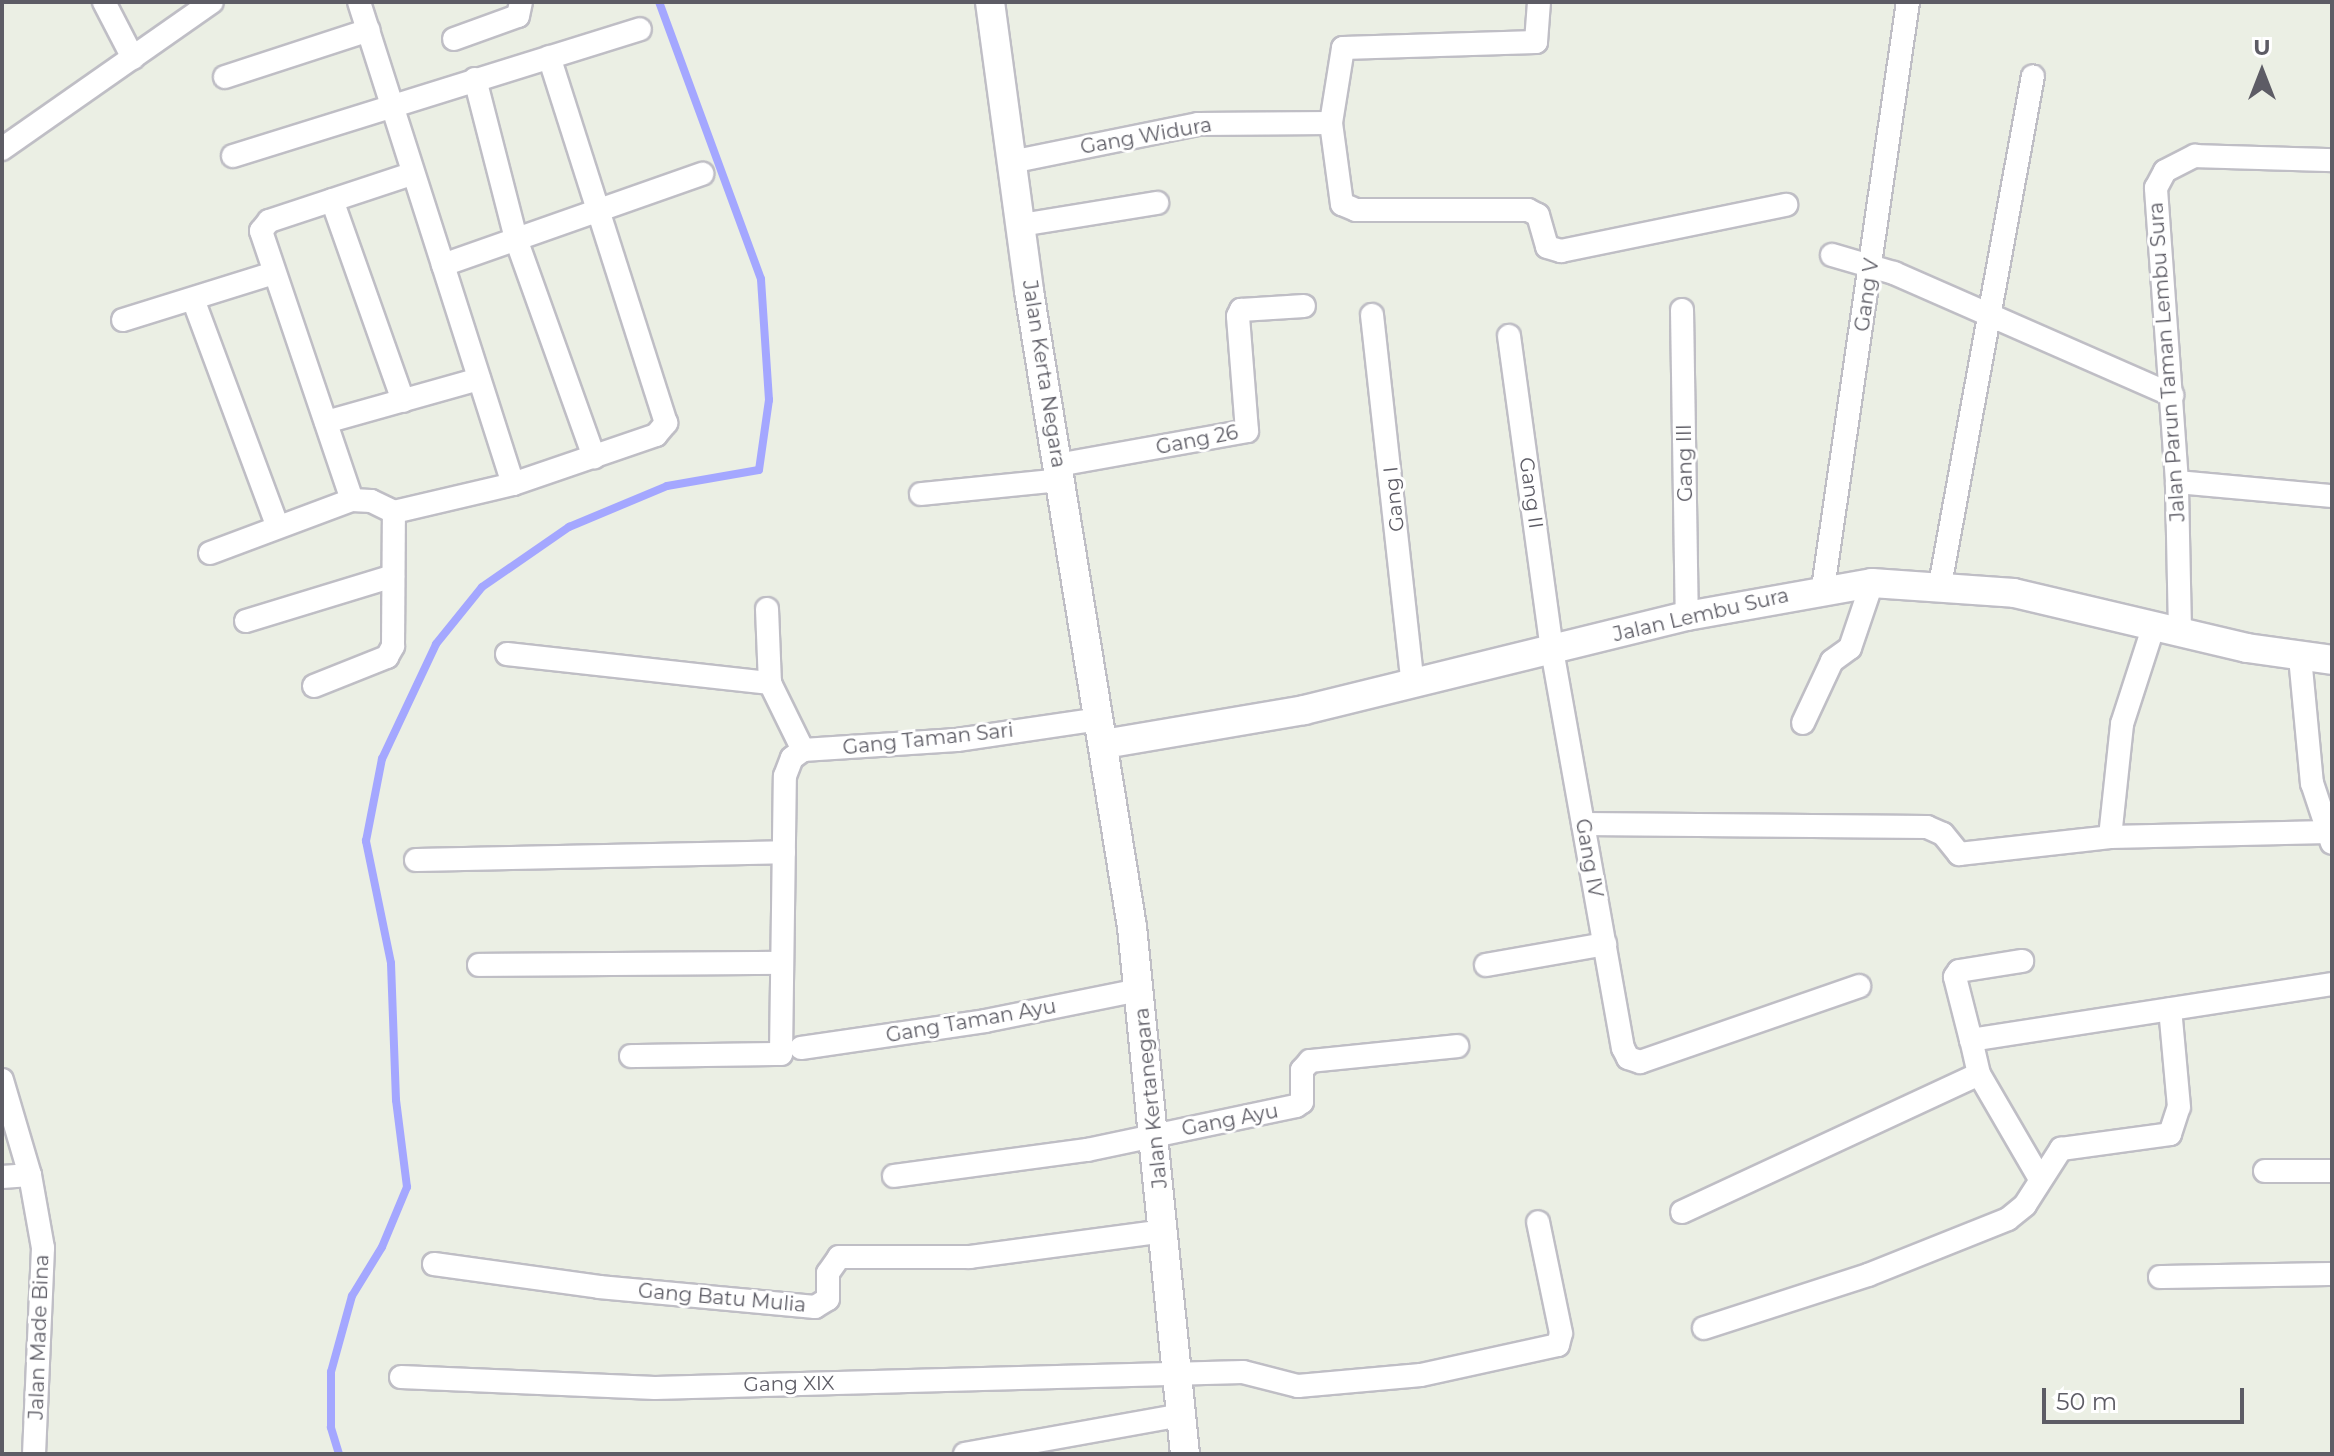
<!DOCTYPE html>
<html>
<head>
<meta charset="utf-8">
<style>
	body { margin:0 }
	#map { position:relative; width:2334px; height:1456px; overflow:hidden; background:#ebefe4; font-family:Montserrat,sans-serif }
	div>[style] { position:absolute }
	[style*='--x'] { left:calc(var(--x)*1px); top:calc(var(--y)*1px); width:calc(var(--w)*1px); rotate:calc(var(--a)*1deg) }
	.stream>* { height:8px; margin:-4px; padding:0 4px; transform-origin:4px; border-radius:4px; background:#a4a7ff }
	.roads { filter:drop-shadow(2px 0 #bfbec5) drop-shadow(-2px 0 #bfbec5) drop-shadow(0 2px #bfbec5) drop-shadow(0 -2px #bfbec5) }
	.minor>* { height:22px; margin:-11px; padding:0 11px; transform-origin:11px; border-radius:11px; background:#fff }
	.tertiary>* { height:28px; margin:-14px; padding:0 14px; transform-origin:14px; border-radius:14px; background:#fff }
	span { translate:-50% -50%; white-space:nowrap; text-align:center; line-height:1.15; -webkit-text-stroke:6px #fff; paint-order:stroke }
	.street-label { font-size:20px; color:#5d5c65 }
	.frame { position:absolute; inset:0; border:4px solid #5d5c65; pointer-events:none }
	.north { position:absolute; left:2222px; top:32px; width:80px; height:80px; -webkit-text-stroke:6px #fff; paint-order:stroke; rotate:0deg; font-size:22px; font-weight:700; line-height:32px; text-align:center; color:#5d5c65 }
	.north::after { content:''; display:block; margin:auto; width:28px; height:36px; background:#5d5c65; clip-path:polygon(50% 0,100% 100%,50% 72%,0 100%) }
	.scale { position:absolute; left:2042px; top:1388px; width:202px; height:36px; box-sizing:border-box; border:4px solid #5d5c65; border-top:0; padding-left:10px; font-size:24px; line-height:28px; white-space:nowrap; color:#5d5c65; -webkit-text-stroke:6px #fff; paint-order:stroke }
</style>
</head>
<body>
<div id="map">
	<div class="stream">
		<i style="--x:339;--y:1454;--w:28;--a:-107"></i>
		<i style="--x:331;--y:1427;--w:55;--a:-90"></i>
		<i style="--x:331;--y:1372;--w:79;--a:-74.6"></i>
		<i style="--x:352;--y:1296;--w:57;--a:-58.5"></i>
		<i style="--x:382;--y:1247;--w:65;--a:-67.4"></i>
		<i style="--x:407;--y:1187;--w:88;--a:-97.2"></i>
		<i style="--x:396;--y:1100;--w:137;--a:-92.1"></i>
		<i style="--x:391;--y:963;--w:125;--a:-101.6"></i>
		<i style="--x:366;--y:841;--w:84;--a:-79"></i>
		<i style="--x:382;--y:759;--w:127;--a:-64.8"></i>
		<i style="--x:436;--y:644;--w:73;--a:-51.1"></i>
		<i style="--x:482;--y:587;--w:106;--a:-34.6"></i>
		<i style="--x:569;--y:527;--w:106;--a:-22.7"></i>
		<i style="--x:667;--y:486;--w:93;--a:-9.9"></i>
		<i style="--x:759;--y:470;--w:71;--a:-81.9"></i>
		<i style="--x:769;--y:400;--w:121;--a:-93.8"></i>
		<i style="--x:761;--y:279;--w:295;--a:-110.2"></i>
	</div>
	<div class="roads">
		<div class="minor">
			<i style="--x:104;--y:2;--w:63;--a:62.6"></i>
			<i style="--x:1539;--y:2;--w:40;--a:94.3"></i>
			<i style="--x:1536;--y:42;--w:193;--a:178.2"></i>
			<i style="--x:1343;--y:48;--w:76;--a:99.1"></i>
			<i style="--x:1331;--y:123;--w:82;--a:82.3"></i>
			<i style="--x:1342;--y:204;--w:15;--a:23"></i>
			<i style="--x:1356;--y:210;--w:172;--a:0"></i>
			<i style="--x:1528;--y:210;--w:11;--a:27"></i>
			<i style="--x:1538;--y:215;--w:33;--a:74"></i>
			<i style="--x:1547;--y:247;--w:15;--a:16"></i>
			<i style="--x:1561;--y:251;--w:230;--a:-11.6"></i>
			<i style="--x:454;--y:39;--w:68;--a:-19.8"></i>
			<i style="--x:518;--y:16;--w:14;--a:-78"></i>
			<i style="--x:225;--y:77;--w:151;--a:-18.1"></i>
			<i style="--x:475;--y:79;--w:165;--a:75.6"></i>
			<i style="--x:516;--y:239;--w:232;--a:70.3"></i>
			<i style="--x:2;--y:149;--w:256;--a:-35"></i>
			<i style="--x:233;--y:156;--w:426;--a:-17.3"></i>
			<i style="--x:1011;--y:162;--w:191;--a:-11.5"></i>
			<i style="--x:1198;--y:124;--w:133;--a:-0.4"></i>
			<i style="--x:332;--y:200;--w:213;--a:70.5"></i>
			<i style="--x:1021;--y:225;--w:138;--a:-9.2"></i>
			<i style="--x:1832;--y:255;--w:65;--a:16.2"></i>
			<i style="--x:1894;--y:273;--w:304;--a:23.7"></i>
			<i style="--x:443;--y:265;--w:275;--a:-19.4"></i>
			<i style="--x:193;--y:299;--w:243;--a:69.6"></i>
			<i style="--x:1682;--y:310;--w:306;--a:89.1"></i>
			<i style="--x:1372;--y:315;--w:371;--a:83.7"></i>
			<i style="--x:123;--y:320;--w:158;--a:-17.3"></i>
			<i style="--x:1509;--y:336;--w:317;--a:82.2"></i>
			<i style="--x:1552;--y:650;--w:404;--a:79.9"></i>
			<i style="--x:1623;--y:1048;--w:11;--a:63"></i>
			<i style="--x:1628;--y:1058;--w:13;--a:18"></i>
			<i style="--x:1640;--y:1062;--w:232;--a:-19.1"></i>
			<i style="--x:326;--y:422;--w:159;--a:-15.7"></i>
			<i style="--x:1058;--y:465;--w:192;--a:-10.2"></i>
			<i style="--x:1247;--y:431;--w:115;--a:-94.5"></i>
			<i style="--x:1238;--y:316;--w:7;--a:-63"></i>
			<i style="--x:1241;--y:310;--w:63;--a:-3.6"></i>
			<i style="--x:2177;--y:482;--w:156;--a:5.2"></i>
			<i style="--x:513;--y:484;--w:151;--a:-18.9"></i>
			<i style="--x:656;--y:435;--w:16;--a:-50"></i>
			<i style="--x:666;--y:423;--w:384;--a:-107.7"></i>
			<i style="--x:921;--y:494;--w:141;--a:-5.7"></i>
			<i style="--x:394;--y:512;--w:25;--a:-154"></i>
			<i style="--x:371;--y:501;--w:19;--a:-177"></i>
			<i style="--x:352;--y:500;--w:284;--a:-108.7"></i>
			<i style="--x:261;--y:231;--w:13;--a:-51"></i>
			<i style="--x:269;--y:221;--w:150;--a:-18.3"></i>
			<i style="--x:210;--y:553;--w:152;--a:-20.5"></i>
			<i style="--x:1940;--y:585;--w:517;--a:-79.65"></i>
			<i style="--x:1823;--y:588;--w:592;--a:-81.75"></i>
			<i style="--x:767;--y:609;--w:74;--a:87.7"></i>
			<i style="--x:246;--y:621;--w:154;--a:-17"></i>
			<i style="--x:2180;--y:631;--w:149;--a:-91.2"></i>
			<i style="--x:2177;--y:482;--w:295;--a:-94.1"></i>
			<i style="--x:2156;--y:188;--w:19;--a:-62"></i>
			<i style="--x:2165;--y:171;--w:34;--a:-27"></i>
			<i style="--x:2195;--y:156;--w:137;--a:1.7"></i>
			<i style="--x:507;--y:654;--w:265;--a:6.3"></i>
			<i style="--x:770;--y:683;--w:75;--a:63.8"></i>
			<i style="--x:2300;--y:657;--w:127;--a:84.6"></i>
			<i style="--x:2312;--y:783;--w:63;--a:71.6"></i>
			<i style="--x:314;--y:686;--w:79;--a:-21.7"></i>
			<i style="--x:387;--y:657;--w:13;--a:-61"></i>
			<i style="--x:393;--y:646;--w:134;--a:-89.6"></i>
			<i style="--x:394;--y:512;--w:122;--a:-13.2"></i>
			<i style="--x:513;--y:484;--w:506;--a:-107.72"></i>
			<i style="--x:1803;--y:723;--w:68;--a:-64.9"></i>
			<i style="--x:1832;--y:661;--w:22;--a:-36"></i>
			<i style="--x:1850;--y:648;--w:69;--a:-71.3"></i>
			<i style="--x:803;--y:750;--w:154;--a:-3.7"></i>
			<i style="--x:957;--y:740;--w:145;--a:-8.4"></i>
			<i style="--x:1583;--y:824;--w:344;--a:0.5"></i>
			<i style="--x:1927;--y:827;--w:17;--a:24"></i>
			<i style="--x:1943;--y:834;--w:26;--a:51"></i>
			<i style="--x:1959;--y:854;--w:152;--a:-6.4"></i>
			<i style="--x:2110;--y:837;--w:218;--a:-1.3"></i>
			<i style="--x:2110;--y:837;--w:114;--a:-83.9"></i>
			<i style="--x:2122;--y:724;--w:104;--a:-72.1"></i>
			<i style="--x:416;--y:860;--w:368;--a:-1.2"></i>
			<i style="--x:479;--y:965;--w:301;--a:-0.4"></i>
			<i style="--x:1486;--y:965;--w:121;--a:-10"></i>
			<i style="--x:1971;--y:1040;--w:65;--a:-104.3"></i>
			<i style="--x:1955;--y:977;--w:7;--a:-56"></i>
			<i style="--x:1959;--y:971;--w:64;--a:-9"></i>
			<i style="--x:801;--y:1048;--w:186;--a:-8.3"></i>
			<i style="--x:985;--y:1021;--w:157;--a:-11.4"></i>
			<i style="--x:631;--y:1056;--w:150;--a:-0.8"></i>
			<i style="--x:781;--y:1054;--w:278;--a:-89.2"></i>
			<i style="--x:785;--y:776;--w:19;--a:-69"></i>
			<i style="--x:792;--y:758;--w:14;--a:-36"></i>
			<i style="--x:1979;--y:1074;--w:119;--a:59.8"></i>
			<i style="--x:2;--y:1080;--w:99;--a:73.6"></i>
			<i style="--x:30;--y:1175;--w:74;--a:79.9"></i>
			<i style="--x:43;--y:1248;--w:206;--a:92.5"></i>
			<i style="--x:2265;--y:1171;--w:67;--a:0"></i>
			<i style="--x:894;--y:1176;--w:195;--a:-7.7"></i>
			<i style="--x:1087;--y:1150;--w:214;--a:-11.9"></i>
			<i style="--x:1296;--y:1106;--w:7;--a:-34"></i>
			<i style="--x:1302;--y:1102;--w:32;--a:-90"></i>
			<i style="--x:1302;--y:1070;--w:12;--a:-48"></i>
			<i style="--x:1310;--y:1061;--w:148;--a:-5.8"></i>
			<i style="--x:2;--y:1177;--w:28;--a:-4"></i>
			<i style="--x:1682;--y:1212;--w:327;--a:-24.9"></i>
			<i style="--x:1979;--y:1074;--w:35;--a:-103"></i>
			<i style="--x:1971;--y:1040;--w:365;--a:-8.8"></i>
			<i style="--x:434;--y:1264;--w:167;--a:7.9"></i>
			<i style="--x:599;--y:1287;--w:217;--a:5.3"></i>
			<i style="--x:815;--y:1307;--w:15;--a:-32"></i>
			<i style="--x:828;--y:1299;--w:26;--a:-90"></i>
			<i style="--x:828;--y:1273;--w:19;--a:-55"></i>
			<i style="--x:839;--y:1257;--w:131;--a:0"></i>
			<i style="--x:970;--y:1257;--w:197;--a:-7.6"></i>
			<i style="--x:2160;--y:1277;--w:172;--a:-1"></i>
			<i style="--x:1704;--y:1328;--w:172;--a:-17.9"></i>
			<i style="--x:1868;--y:1275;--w:151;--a:-21.8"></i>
			<i style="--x:2008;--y:1219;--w:22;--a:-39"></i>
			<i style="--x:2025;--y:1205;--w:67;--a:-57.3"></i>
			<i style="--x:2061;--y:1149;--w:110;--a:-7.8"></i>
			<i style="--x:2170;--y:1134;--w:28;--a:-72"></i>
			<i style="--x:2179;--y:1107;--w:98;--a:-95.2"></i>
			<i style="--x:401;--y:1377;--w:254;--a:2.5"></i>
			<i style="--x:655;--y:1388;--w:588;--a:-1.56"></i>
			<i style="--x:1243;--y:1372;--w:57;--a:14.3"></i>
			<i style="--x:1298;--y:1386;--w:123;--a:-5.1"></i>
			<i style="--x:1421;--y:1375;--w:140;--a:-12.4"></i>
			<i style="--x:1558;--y:1345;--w:12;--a:-76"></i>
			<i style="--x:1561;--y:1333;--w:113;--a:-101.7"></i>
			<i style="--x:965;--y:1454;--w:219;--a:-10.2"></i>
		</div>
		<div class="tertiary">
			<i style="--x:990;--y:2;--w:292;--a:82.3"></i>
			<i style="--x:1029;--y:291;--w:644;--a:80.8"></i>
			<i style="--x:1132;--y:927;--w:530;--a:84.26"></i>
			<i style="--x:1104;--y:744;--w:203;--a:-9.6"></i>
			<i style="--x:1304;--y:710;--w:394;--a:-13.8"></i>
			<i style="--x:1687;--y:616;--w:188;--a:-10.1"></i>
			<i style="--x:1872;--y:583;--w:142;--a:4"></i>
			<i style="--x:2014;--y:593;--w:239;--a:13.3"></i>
			<i style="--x:2247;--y:648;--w:86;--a:8"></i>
		</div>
	</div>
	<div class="street-label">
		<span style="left:1146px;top:136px;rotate:-10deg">Gang Widura</span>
		<span style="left:1867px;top:295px;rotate:-82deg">Gang V</span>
		<span style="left:2167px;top:362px;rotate:-94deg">Jalan Parun Taman Lembu Sura</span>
		<span style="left:1044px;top:374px;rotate:81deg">Jalan Kerta Negara</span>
		<span style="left:1197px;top:440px;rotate:-11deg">Gang 26</span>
		<span style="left:1685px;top:463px;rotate:-91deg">Gang III</span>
		<span style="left:1531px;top:493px;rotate:82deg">Gang II</span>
		<span style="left:1394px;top:499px;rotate:-96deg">Gang I</span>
		<span style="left:1701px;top:615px;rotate:-13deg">Jalan Lembu Sura</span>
		<span style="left:928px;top:739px;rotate:-6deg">Gang Taman Sari</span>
		<span style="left:1589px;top:858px;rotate:80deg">Gang IV</span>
		<span style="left:971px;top:1021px;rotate:-10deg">Gang Taman Ayu</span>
		<span style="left:1151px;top:1098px;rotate:-96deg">Jalan Kertanegara</span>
		<span style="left:1230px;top:1120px;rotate:-11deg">Gang Ayu</span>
		<span style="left:722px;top:1298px;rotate:5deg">Gang Batu Mulia</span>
		<span style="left:39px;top:1337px;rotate:-88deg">Jalan Made Bina</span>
		<span style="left:789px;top:1384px;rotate:-1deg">Gang XIX</span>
	</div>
	<div class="frame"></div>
	<div class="north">U</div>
	<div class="scale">50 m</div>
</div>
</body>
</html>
